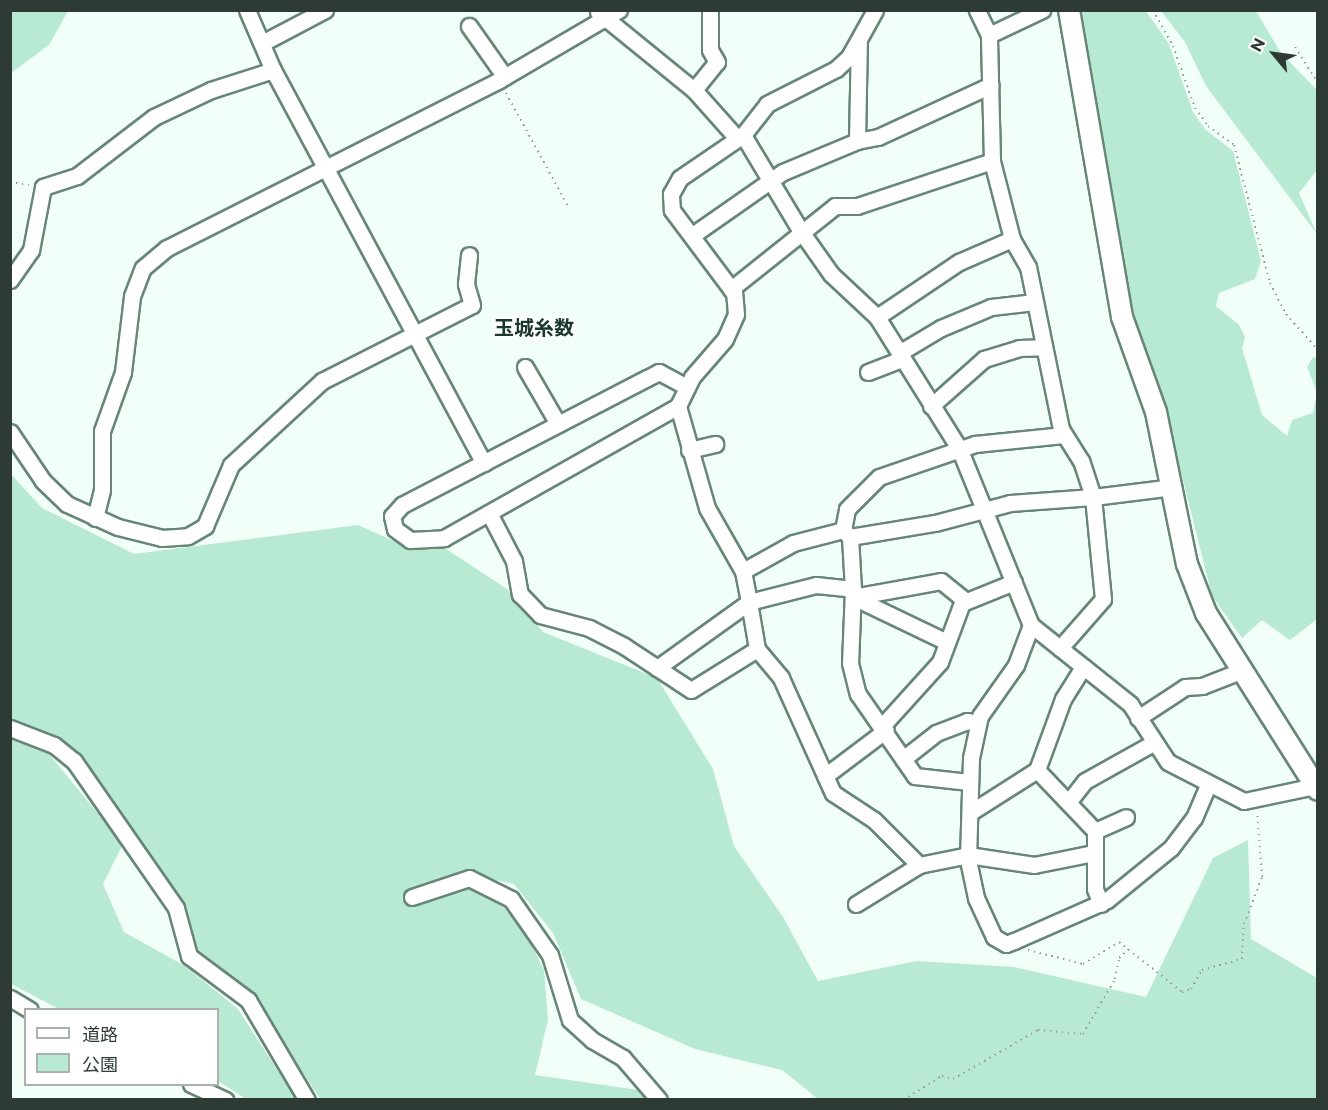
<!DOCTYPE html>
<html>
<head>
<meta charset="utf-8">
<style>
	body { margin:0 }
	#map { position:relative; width:1328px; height:1110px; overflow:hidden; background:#f1fff8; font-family:Montserrat,"Noto Sans JP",sans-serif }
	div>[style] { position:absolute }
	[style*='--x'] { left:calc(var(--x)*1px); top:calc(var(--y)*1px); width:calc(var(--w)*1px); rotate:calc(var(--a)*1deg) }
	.green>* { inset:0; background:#b8e9d2 }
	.path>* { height:2px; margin-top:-1px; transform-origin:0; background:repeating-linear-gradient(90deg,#909e97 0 1.5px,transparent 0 6px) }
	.roads { filter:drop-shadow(2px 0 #678678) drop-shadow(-2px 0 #678678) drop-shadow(0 2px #678678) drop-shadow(0 -2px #678678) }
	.minor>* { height:15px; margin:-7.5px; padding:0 7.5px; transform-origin:7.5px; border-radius:7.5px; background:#fff }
	.tertiary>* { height:20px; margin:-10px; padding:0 10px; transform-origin:10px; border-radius:10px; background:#fff }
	span { translate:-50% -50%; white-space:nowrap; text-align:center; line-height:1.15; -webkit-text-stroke:4.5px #fff; paint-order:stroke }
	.quarter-label { font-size:20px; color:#1c382c; font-weight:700 }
	.frame { position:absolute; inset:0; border:12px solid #2d3b34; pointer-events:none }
	.legend { position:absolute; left:24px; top:1008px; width:195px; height:78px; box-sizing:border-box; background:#fff; border:2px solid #abb1ae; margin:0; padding:8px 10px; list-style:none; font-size:18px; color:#2d3b34 }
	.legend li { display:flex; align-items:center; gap:12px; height:30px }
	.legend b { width:30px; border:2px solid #abb1ae }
	.north { position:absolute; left:1244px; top:24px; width:60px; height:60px; -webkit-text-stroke:4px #fff; paint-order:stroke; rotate:299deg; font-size:16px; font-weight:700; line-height:24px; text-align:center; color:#2d3b34 }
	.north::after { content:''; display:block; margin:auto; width:21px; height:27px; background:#2d3b34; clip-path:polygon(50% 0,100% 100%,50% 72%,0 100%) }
</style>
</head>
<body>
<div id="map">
	<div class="green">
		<i style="clip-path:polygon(11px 10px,68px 11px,49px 45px,11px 73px)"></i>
		<i style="clip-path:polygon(1080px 11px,1146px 11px,1169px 44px,1193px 112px,1205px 129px,1233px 151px,1261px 261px,1255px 279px,1219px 293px,1216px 306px,1239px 325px,1245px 337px,1242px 348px,1262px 415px,1287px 436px,1292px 420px,1313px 413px,1317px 392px,1307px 367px,1313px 357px,1317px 358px,1317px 619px,1290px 640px,1262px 620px,1242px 638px,1212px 596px,1165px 408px,1134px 323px)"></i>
		<i style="clip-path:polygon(1161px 11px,1256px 11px,1281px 53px,1317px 90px,1317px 170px,1299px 193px,1317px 234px,1206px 86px,1185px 42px)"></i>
		<i style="clip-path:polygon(10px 473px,42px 508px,134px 554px,358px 525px,409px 548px,440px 545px,507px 589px,543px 632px,657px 678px,713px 769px,734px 846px,783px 917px,818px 981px,917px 961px,1014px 967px,1146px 997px,1213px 858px,1248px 840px,1251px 939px,1317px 978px,1317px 1099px,818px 1099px,782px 1070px,695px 1049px,581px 999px,553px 933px,514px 884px,468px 874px,469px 884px,486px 891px,521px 924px,544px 970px,548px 1020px,535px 1075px,638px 1090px,648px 1099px,320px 1099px,263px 1011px,196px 953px,183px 902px,102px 783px,51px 735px,11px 721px)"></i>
		<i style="clip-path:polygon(10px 738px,44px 748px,123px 844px,103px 884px,124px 932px,185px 966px,238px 1009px,296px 1099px,246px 1099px,218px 1081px,218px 1010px,59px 1009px,11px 984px)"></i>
	</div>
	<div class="path">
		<i style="--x:1153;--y:10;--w:41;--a:60.9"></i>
		<i style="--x:1173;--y:46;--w:66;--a:70.5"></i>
		<i style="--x:1195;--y:108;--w:22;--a:54"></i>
		<i style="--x:1208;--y:126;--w:32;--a:36"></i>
		<i style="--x:1234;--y:145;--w:143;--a:75.4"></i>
		<i style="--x:1270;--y:283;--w:35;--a:63"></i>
		<i style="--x:1286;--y:314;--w:48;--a:48.4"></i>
		<i style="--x:1295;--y:47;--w:43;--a:57.4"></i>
		<i style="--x:506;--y:93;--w:131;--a:61.3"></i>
		<i style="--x:10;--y:182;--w:19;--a:9"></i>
		<i style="--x:1028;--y:950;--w:57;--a:14.3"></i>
		<i style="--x:1083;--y:964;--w:42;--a:-31.4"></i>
		<i style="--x:1119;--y:942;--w:80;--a:38.4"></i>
		<i style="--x:1182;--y:992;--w:9;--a:-18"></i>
		<i style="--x:1191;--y:989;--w:22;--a:-60"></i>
		<i style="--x:1202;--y:970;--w:41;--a:-15.4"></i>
		<i style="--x:1242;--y:959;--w:35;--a:-87"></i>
		<i style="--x:1244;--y:924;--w:50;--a:-69"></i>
		<i style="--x:1262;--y:877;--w:66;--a:-94.3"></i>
		<i style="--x:903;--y:1100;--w:46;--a:-31.6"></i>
		<i style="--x:942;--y:1076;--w:11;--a:15"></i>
		<i style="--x:953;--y:1079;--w:98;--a:-30"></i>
		<i style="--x:1038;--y:1030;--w:45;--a:5.1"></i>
		<i style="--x:1083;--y:1034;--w:64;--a:-59.8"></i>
		<i style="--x:1115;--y:979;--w:21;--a:-79"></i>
		<i style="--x:1119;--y:958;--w:13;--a:-42"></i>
	</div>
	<div class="roads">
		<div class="minor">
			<i style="--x:247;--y:10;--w:65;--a:66.6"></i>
			<i style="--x:273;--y:70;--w:446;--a:61.8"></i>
			<i style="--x:598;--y:12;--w:124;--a:39.1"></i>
			<i style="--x:694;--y:90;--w:62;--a:48.3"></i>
			<i style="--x:469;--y:26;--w:62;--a:54.8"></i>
			<i style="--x:989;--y:35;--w:59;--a:-25.3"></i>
			<i style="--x:264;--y:42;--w:69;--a:-27.7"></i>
			<i style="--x:694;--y:90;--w:36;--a:-51"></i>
			<i style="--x:717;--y:62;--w:14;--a:-120"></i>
			<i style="--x:710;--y:50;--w:40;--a:-90"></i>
			<i style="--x:743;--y:135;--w:111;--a:59"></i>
			<i style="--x:800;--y:230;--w:54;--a:54.8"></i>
			<i style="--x:831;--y:274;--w:63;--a:43.1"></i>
			<i style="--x:877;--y:317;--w:155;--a:58"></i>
			<i style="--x:959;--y:448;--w:191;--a:67.9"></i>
			<i style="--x:1031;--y:625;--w:127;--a:38.6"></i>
			<i style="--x:1130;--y:704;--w:69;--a:56.8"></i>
			<i style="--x:1168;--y:762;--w:85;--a:27.2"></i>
			<i style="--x:1244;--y:801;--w:73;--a:-11.9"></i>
			<i style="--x:857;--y:141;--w:100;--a:-88.9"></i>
			<i style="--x:694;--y:234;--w:108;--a:-34.9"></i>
			<i style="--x:783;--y:172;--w:80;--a:-22.7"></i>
			<i style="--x:857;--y:141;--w:21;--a:-11"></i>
			<i style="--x:878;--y:137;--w:124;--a:-24.7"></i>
			<i style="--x:10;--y:280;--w:37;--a:-55"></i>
			<i style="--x:31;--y:250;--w:64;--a:-79.2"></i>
			<i style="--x:43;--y:187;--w:36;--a:-18"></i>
			<i style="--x:77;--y:176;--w:97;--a:-37.5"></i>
			<i style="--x:154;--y:117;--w:63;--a:-25.3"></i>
			<i style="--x:211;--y:90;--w:65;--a:-17.9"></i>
			<i style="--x:731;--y:289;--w:133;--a:-38.6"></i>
			<i style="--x:835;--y:206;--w:22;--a:0"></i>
			<i style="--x:857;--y:206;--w:142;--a:-18.4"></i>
			<i style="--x:877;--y:317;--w:99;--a:-33.9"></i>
			<i style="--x:959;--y:262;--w:58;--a:-23.5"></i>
			<i style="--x:899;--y:353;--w:49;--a:-30.8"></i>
			<i style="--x:941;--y:328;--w:54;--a:-22.8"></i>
			<i style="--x:991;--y:307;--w:44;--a:-6.5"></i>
			<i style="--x:525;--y:367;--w:66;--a:59.9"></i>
			<i style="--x:868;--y:372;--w:36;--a:-21"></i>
			<i style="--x:687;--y:387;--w:32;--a:-152"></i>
			<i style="--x:659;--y:372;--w:13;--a:153"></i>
			<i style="--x:647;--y:378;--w:276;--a:152.6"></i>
			<i style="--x:402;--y:505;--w:15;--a:132"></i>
			<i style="--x:392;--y:516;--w:13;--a:77"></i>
			<i style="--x:395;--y:529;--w:19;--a:36"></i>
			<i style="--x:410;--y:540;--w:34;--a:-3"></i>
			<i style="--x:444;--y:538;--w:269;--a:-29.4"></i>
			<i style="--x:678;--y:406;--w:32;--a:-64"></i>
			<i style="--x:692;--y:377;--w:50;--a:-49"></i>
			<i style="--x:725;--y:339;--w:27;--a:-66"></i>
			<i style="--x:736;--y:314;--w:21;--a:-95"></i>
			<i style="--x:734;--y:293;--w:104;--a:-126.8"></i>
			<i style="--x:672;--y:210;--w:16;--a:-94"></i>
			<i style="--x:671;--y:194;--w:18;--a:-61"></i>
			<i style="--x:680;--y:178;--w:76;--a:-34.3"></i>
			<i style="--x:743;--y:135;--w:39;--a:-52"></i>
			<i style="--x:767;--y:104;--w:77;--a:-26.9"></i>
			<i style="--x:836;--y:69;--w:18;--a:-43"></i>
			<i style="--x:849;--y:57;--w:54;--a:-61"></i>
			<i style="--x:678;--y:406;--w:106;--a:74.1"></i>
			<i style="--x:707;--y:508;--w:73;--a:60.3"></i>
			<i style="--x:743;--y:571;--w:32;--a:79"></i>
			<i style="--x:749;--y:602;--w:69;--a:-14.2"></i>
			<i style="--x:816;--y:585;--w:37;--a:6"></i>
			<i style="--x:853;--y:589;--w:52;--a:-93.3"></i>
			<i style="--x:850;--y:537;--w:10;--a:-135"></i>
			<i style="--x:931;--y:406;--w:71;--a:-41.6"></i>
			<i style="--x:984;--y:359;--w:37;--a:-17"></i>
			<i style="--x:1019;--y:348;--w:24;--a:-2"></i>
			<i style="--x:10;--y:432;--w:59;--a:56"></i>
			<i style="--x:43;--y:481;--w:33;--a:44"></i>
			<i style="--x:67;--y:504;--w:56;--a:24.3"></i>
			<i style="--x:118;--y:527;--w:45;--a:14"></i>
			<i style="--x:162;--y:538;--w:26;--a:-4"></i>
			<i style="--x:188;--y:536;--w:20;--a:-30"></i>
			<i style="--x:205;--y:526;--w:66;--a:-66.9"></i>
			<i style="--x:231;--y:465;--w:124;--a:-42.7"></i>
			<i style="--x:322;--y:381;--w:168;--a:-26.9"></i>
			<i style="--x:472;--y:305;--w:22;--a:-106"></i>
			<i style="--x:466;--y:284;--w:29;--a:-84"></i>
			<i style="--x:689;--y:450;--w:27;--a:-13"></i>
			<i style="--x:489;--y:513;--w:54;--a:62.5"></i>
			<i style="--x:514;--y:561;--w:34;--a:80"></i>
			<i style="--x:520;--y:594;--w:29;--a:46"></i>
			<i style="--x:540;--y:615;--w:51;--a:14.9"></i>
			<i style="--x:589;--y:628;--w:39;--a:27"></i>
			<i style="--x:624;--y:646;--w:80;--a:33.3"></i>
			<i style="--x:691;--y:690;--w:78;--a:-31.8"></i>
			<i style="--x:95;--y:518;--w:29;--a:-76"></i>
			<i style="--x:102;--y:490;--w:59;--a:-90"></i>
			<i style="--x:102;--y:431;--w:63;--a:-70.4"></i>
			<i style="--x:123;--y:372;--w:77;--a:-83.2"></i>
			<i style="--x:132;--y:296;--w:30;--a:-69"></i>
			<i style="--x:143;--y:268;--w:31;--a:-40"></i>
			<i style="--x:167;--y:248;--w:372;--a:-26.8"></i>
			<i style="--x:499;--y:80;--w:139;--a:-30.3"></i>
			<i style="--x:843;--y:530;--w:21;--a:-79"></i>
			<i style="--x:847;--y:509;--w:45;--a:-45"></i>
			<i style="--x:879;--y:477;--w:102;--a:-19"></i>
			<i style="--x:975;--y:444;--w:89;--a:-5.8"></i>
			<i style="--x:850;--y:537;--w:86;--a:-9.4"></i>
			<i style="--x:935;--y:523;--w:78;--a:-14.9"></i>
			<i style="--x:1010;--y:503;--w:83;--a:-4.1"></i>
			<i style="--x:1093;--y:497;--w:38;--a:-108"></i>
			<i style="--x:1081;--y:461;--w:38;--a:-122"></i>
			<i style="--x:1061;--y:429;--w:165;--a:-101.5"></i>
			<i style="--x:1028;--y:267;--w:32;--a:-120"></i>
			<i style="--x:1012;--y:239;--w:81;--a:-104.4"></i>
			<i style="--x:992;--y:161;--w:126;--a:-91.4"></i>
			<i style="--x:989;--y:35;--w:28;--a:-116"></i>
			<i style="--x:743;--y:571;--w:57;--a:-29.2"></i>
			<i style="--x:793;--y:543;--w:52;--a:-14.6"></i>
			<i style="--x:853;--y:589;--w:74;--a:92.3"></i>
			<i style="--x:850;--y:663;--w:32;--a:76"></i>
			<i style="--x:858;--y:694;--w:100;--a:55.2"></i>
			<i style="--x:915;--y:776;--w:54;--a:6.3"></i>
			<i style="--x:853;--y:597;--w:89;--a:-10.3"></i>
			<i style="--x:941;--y:581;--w:32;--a:39"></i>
			<i style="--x:853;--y:597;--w:104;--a:25.6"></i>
			<i style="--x:1031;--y:625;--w:43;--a:110.6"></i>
			<i style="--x:1016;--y:665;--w:62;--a:125.2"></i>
			<i style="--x:980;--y:716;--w:43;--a:102.1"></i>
			<i style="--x:971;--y:758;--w:102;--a:91.7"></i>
			<i style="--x:968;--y:860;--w:39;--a:78"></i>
			<i style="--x:976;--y:898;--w:43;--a:65.2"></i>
			<i style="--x:994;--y:937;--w:14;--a:30"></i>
			<i style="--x:1006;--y:944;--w:9;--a:-21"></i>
			<i style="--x:1014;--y:941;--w:102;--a:-23.8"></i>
			<i style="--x:1107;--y:900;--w:82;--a:-39.1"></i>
			<i style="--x:1171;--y:848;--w:38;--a:-53"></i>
			<i style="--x:1194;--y:818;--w:36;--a:-67"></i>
			<i style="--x:1060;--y:648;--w:65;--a:-48.7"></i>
			<i style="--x:1103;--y:599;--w:102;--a:-95.6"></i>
			<i style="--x:1093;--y:497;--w:81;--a:-7.1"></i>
			<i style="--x:657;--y:668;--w:113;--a:-35.7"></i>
			<i style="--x:749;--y:602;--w:48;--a:80.3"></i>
			<i style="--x:757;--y:649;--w:38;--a:50"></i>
			<i style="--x:781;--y:678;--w:126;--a:65.7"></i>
			<i style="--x:833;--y:793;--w:49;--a:33.4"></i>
			<i style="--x:874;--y:820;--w:64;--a:45"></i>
			<i style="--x:1138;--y:718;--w:56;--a:-33.4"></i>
			<i style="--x:1185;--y:687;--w:17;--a:-3"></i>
			<i style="--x:1202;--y:686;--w:44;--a:-21.3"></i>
			<i style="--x:883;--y:725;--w:85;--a:-47.9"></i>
			<i style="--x:940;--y:662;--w:63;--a:-69.6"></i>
			<i style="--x:962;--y:603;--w:56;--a:-22"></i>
			<i style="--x:10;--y:728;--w:47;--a:21.1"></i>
			<i style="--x:54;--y:745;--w:26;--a:39"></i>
			<i style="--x:74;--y:761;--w:179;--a:55.2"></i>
			<i style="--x:176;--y:908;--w:50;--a:74.8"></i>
			<i style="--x:189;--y:956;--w:74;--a:36.7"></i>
			<i style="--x:248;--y:1000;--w:116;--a:59.5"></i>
			<i style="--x:903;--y:759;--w:42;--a:-38.2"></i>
			<i style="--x:936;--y:733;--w:33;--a:-21"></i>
			<i style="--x:967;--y:721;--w:11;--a:10"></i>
			<i style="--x:1037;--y:770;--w:84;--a:46.4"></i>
			<i style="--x:1095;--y:831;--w:58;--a:90"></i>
			<i style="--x:1095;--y:889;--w:16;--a:68"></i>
			<i style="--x:825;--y:776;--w:76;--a:-37"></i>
			<i style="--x:1070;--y:800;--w:24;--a:-52"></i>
			<i style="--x:1085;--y:781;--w:78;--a:-29.2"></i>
			<i style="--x:971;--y:812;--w:78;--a:-32.5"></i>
			<i style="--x:1037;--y:770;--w:76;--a:-69.9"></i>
			<i style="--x:1063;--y:699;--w:38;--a:-58"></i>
			<i style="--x:1095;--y:831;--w:34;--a:-24"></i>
			<i style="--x:412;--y:897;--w:60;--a:-18.4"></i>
			<i style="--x:469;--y:878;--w:47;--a:26.6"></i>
			<i style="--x:511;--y:899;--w:68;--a:55.1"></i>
			<i style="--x:550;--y:955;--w:68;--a:72.9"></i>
			<i style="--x:570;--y:1020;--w:30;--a:42"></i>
			<i style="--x:592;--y:1040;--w:36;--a:30"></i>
			<i style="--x:623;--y:1058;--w:55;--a:49.4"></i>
			<i style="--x:856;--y:904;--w:74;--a:-31.8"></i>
			<i style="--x:919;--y:865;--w:50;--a:-11.5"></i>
			<i style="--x:968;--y:855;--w:67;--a:8.6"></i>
			<i style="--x:1034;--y:865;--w:60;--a:-11.5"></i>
			<i style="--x:10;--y:998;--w:23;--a:31"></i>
			<i style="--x:191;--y:1084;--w:38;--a:25"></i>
		</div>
		<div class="tertiary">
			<i style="--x:1069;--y:10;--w:312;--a:80.2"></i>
			<i style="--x:1122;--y:317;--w:101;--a:70.3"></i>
			<i style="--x:1156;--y:412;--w:155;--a:78.5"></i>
			<i style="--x:1187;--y:564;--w:53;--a:68.8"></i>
			<i style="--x:1206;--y:613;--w:209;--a:57.7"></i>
		</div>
	</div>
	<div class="quarter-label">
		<span style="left:534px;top:328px">玉城糸数</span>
	</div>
	<div class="frame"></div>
	<ul class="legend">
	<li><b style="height:8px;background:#fff"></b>道路</li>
	<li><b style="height:16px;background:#b8e9d2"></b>公園</li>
	</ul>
	<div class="north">N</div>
</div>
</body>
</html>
